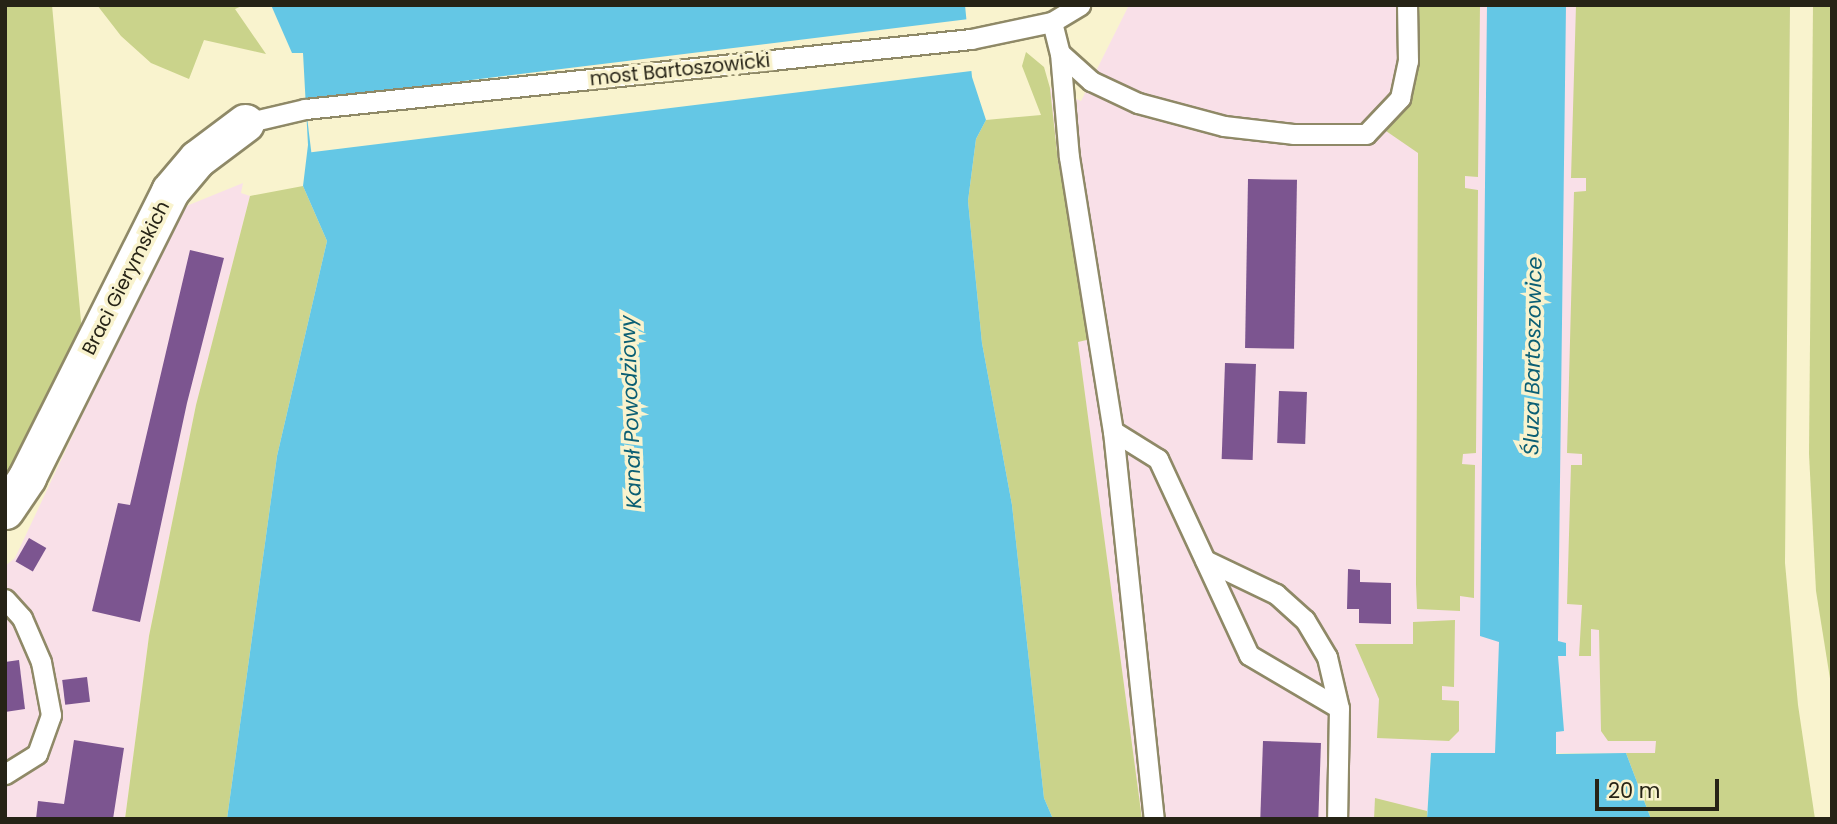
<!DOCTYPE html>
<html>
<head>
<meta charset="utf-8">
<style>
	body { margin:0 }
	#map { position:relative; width:1837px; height:824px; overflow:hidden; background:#f9f3ce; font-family:Poppins,sans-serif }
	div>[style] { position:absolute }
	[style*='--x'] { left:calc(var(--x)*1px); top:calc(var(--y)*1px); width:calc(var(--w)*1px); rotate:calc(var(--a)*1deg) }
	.industrial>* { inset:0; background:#f9e0e8 }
	.green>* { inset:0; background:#cad38b }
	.water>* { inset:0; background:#64c7e5 }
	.pier>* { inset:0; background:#f9f3ce; transform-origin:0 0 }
	.building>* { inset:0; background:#7c5590; transform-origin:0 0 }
	.roads { filter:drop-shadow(2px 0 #8f8967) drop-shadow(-2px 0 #8f8967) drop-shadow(0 2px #8f8967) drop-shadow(0 -2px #8f8967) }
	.service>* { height:19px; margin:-9.5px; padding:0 9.5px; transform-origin:9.5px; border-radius:9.5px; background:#fff }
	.minor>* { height:37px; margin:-18.5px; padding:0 18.5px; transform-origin:18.5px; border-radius:18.5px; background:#fff }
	span { translate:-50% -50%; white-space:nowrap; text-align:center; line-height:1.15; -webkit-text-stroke:7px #f9f3ce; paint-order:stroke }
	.street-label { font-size:19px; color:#262316 }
	.water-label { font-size:21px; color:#0b5f74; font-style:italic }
	.frame { position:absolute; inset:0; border:7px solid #262316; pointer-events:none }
	.scale { position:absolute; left:1595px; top:779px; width:124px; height:32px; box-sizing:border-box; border:4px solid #262316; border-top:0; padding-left:9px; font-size:21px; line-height:24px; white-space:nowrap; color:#262316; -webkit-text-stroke:5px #f9f3ce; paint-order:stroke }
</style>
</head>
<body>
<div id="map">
	<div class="industrial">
		<i style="clip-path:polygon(1129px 5px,1790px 5px,1788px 137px,1656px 753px,1431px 753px,1427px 819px,1142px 819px,1043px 85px,1081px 101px)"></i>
		<i style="clip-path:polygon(243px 183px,241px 193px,250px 196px,196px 405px,149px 635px,125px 819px,5px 819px,5px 566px,15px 558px,179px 209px)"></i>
	</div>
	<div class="green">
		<i style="clip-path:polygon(5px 5px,52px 5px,83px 343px,5px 475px)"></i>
		<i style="clip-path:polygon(97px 5px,244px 5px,235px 9px,266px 54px,204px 40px,189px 79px,151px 63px,121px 36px)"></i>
		<i style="clip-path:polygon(1417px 5px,1480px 5px,1478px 177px,1465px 176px,1465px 188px,1478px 190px,1476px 453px,1463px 454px,1462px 464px,1475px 465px,1474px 598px,1460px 596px,1460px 611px,1417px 609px,1416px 584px,1418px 153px,1386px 131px,1403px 111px,1414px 76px)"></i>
		<i style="clip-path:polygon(1576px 5px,1790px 5px,1785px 563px,1798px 705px,1815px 819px,1651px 819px,1626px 753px,1655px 753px,1656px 741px,1608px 741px,1601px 731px,1599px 630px,1591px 629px,1591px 656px,1579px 656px,1582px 605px,1567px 604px,1571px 465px,1582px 465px,1582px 454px,1567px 453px,1574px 192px,1586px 191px,1586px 178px,1571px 178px)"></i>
		<i style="clip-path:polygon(1813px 5px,1832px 5px,1832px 691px,1816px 591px,1809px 454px)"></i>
		<i style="clip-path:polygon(1026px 52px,1044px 67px,1050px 88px,1058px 161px,1091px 339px,1078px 342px,1142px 819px,1053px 819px,1044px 798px,1012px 505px,982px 343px,968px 201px,976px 139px,986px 120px,1041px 115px,1022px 66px)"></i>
		<i style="clip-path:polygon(303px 186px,327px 241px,277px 456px,227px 819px,125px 819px,149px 636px,196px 405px,250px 196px)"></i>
		<i style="clip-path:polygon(1455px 620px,1454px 687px,1442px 686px,1442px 700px,1459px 701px,1459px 731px,1449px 741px,1377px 738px,1379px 699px,1355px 644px,1413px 644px,1413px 622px)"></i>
		<i style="clip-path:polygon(1375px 798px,1427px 811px,1427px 819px,1374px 819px)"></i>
	</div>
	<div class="water">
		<i style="clip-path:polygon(271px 5px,965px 5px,972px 77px,986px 120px,976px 139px,968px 201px,982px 343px,1012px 505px,1044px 798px,1053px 819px,227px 819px,277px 456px,327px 241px,303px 186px,308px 145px,303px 53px,292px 53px)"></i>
		<i style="clip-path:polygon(1487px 5px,1566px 5px,1558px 641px,1566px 643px,1566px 656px,1558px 656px,1564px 731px,1556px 732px,1556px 754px,1626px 753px,1651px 819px,1427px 819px,1431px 753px,1495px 753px,1499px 642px,1480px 636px)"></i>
	</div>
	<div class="pier">
		<i style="left:969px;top:19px;width:52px;height:669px;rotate:83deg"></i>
	</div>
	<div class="building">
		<i style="left:1248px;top:179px;width:49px;height:169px;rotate:1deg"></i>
		<i style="clip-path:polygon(190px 250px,224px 258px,187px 403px,140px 622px,92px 611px,118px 503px,130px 505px)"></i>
		<i style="left:1225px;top:363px;width:31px;height:96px;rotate:2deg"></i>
		<i style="left:1279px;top:391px;width:28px;height:52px;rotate:2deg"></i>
		<i style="left:29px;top:538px;width:20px;height:27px;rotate:30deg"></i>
		<i style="clip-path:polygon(1348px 569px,1360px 570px,1360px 582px,1391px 583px,1391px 624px,1359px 623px,1359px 609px,1347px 609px)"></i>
		<i style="clip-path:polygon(19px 660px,25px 709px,5px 712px,5px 662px)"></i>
		<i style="left:87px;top:677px;width:25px;height:25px;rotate:83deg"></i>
		<i style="clip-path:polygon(74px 740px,124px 748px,113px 819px,36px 819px,38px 801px,64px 804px)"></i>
		<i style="left:1263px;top:741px;width:58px;height:78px;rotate:2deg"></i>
	</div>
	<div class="roads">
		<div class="service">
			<i style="--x:1052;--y:22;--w:32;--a:76"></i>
			<i style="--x:1060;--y:53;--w:42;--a:42.1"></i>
			<i style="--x:1091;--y:81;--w:52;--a:25.1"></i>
			<i style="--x:1138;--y:103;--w:89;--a:15"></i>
			<i style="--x:1224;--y:126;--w:69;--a:6.6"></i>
			<i style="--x:1293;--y:134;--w:73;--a:0"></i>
			<i style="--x:1366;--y:134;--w:50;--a:-46.6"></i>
			<i style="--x:1400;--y:98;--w:38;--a:-78"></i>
			<i style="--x:1408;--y:61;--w:56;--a:-91"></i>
			<i style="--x:1060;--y:53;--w:104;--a:85.1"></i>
			<i style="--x:1069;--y:157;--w:278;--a:80.9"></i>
			<i style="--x:1113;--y:431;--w:390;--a:84"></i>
			<i style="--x:245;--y:123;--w:62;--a:-13.1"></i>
			<i style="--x:305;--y:109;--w:670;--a:-6"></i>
			<i style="--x:971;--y:39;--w:83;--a:-11.9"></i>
			<i style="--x:1052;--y:22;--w:33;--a:-31"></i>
			<i style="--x:1113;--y:431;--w:53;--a:31.9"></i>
			<i style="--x:1158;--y:459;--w:216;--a:65.1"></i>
			<i style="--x:1249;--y:655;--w:104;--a:30.5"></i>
			<i style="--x:1339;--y:708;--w:111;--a:91"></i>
			<i style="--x:1205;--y:560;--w:79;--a:25.6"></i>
			<i style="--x:1276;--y:594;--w:39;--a:42"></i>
			<i style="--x:1305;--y:620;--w:43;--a:59.3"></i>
			<i style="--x:1327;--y:657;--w:52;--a:76.8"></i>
			<i style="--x:5;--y:599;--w:25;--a:48"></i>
			<i style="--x:22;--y:618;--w:48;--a:66.6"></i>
			<i style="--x:41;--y:662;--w:54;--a:79.3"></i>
			<i style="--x:51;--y:715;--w:41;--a:109.7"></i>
			<i style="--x:37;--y:754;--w:38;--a:148"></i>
		</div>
		<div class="minor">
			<i style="--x:5;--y:510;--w:40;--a:-56"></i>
			<i style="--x:27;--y:477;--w:320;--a:-63.4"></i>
			<i style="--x:170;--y:191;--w:42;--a:-49.8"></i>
			<i style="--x:197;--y:159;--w:60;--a:-36.9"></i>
		</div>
	</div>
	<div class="street-label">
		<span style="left:680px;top:70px;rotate:-6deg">most Bartoszowicki</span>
		<span style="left:126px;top:278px;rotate:-63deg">Braci Gierymskich</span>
	</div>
	<div class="water-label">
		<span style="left:1533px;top:356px;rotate:-89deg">Śluza Bartoszowice</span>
		<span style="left:631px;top:412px;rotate:-92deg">Kanał Powodziowy</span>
	</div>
	<div class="frame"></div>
	<div class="scale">20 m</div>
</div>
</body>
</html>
